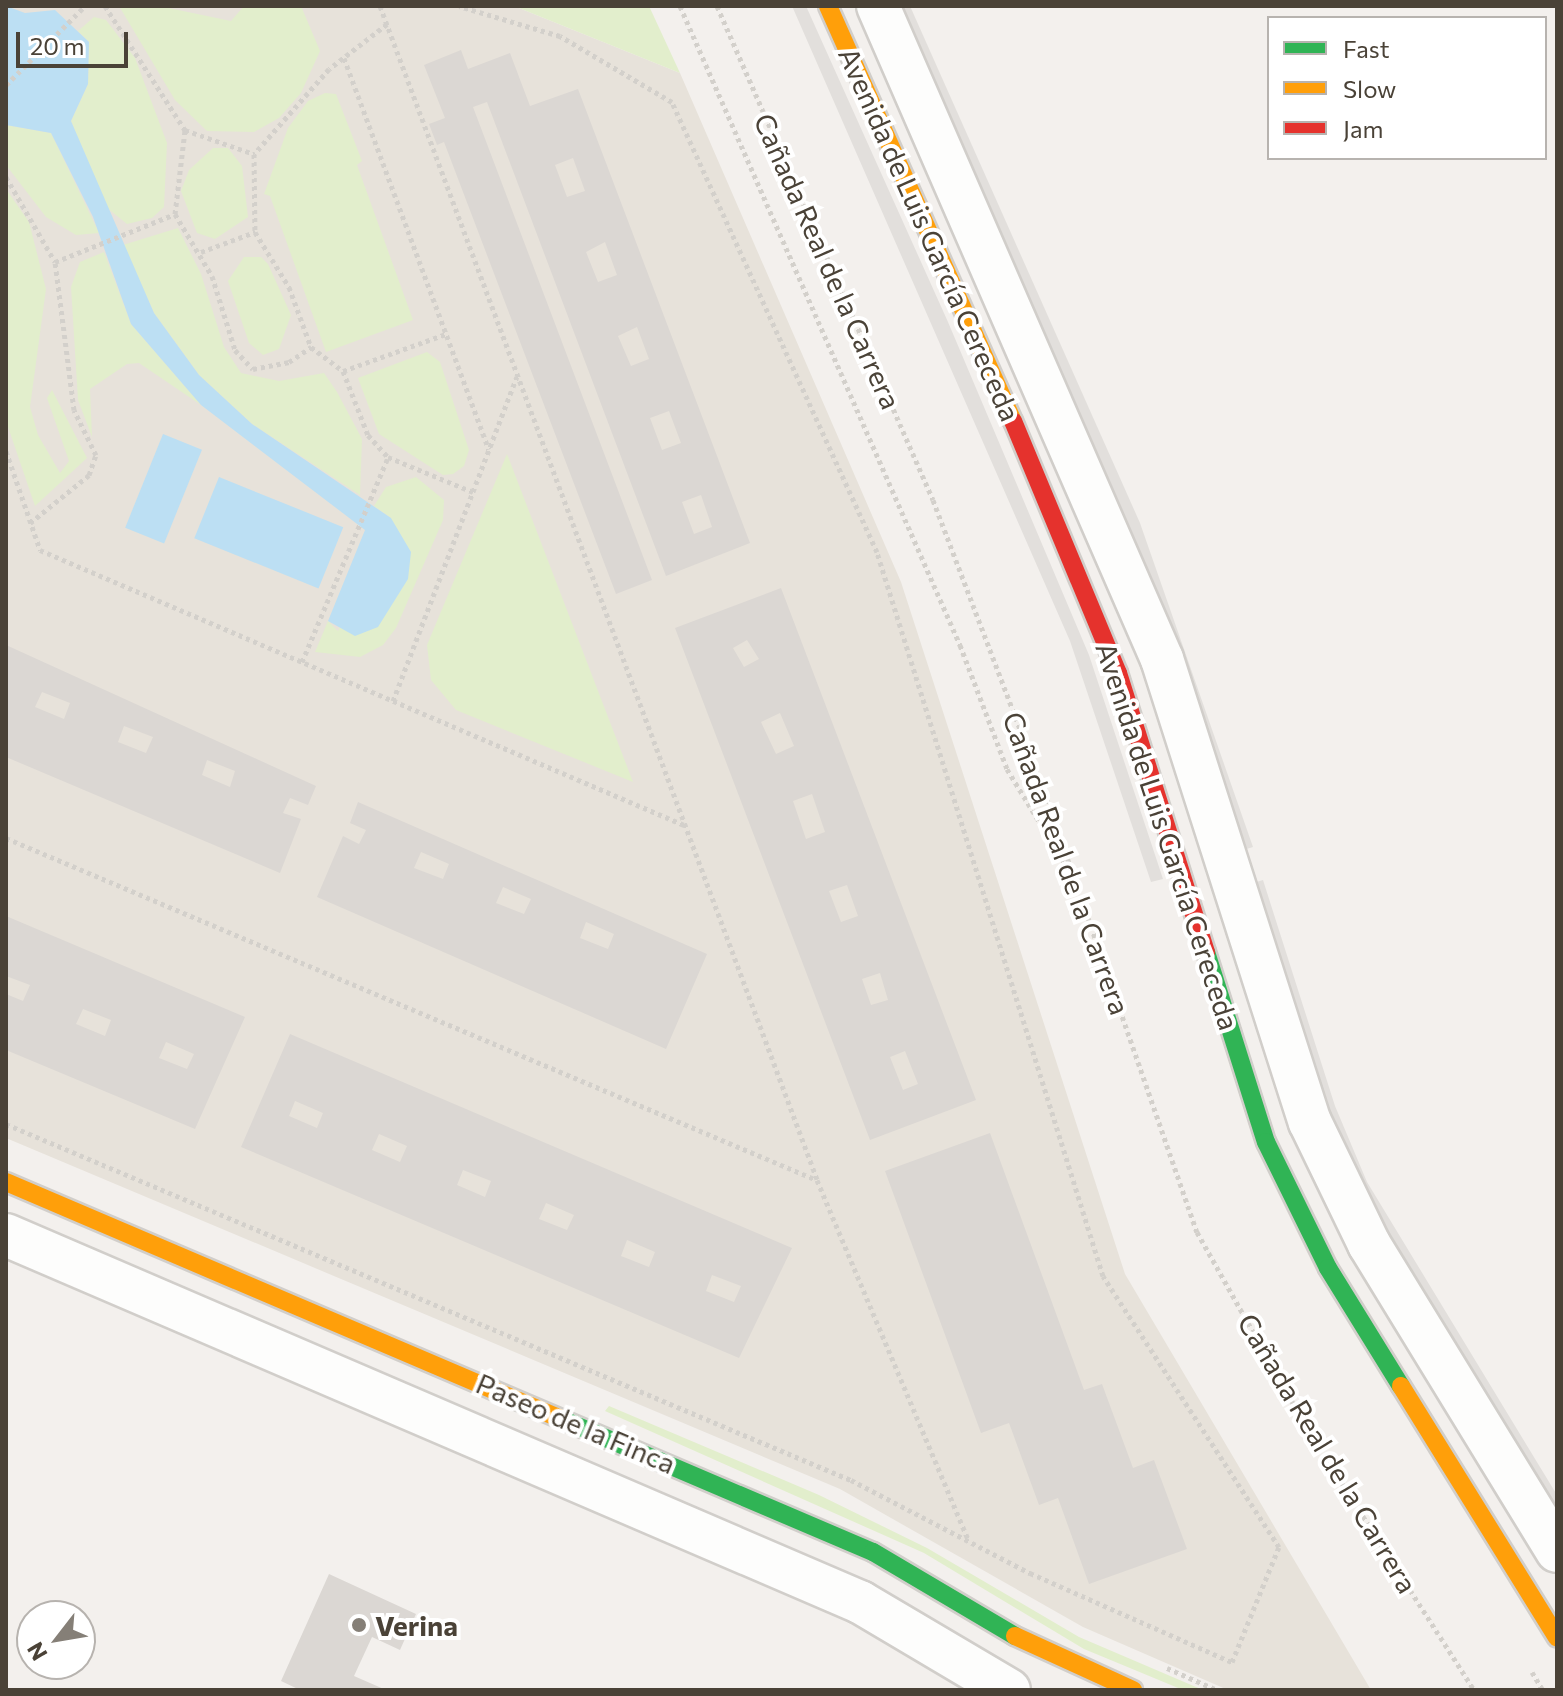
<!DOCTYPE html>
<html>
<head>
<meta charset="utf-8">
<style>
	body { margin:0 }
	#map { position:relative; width:1563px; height:1696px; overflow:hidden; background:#f3f0ed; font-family:Commissioner,sans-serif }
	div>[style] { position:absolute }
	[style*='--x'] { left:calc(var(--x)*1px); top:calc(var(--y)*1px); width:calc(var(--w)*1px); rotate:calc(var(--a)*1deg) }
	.residential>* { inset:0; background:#e7e2da }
	.green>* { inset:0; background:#e2eecc }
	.parking>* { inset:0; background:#e2dfdc }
	.water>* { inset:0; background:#bcdff3; transform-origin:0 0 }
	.building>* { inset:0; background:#dbd7d3 }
	.path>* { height:5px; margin-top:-2.5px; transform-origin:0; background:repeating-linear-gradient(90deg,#d3d0cb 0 4px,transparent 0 8px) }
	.roads { filter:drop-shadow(2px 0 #d1ceca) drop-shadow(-2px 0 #d1ceca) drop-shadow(0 2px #d1ceca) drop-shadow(0 -2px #d1ceca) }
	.street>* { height:42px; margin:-21px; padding:0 21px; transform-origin:21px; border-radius:21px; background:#fdfdfc }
	.fast>* { height:18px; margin:-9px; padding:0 9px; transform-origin:9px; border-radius:9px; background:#30b455 }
	.slow>* { height:18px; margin:-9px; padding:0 9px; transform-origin:9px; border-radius:9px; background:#ff9f0a }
	.jam>* { height:18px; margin:-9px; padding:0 9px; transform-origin:9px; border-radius:9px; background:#e5322d }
	.dots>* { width:22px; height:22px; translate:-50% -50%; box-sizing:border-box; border:4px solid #fff; border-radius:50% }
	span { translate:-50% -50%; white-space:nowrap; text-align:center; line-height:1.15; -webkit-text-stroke:8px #fff; paint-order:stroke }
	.street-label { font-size:28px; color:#4a4237 }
	.poi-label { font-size:28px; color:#4a4237; font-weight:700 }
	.left { translate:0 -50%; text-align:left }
	.frame { position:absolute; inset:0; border:8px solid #4a4237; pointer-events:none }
	.legend { position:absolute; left:1267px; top:16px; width:280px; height:144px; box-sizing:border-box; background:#fff; border:2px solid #b7b3af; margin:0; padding:10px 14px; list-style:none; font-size:24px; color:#4a4237 }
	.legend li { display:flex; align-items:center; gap:16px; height:40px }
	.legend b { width:40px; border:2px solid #b7b3af }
	.north { position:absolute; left:16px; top:1600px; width:80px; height:80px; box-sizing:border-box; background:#fff; border:2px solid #b7b3af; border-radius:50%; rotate:239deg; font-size:22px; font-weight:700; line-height:32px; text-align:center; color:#4a4237 }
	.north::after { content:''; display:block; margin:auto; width:28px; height:36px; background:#857f77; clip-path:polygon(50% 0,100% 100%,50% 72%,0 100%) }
	.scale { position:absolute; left:16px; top:32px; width:112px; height:36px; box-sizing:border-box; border:4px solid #4a4237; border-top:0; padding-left:10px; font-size:24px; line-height:28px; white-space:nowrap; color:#4a4237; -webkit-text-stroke:6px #fff; paint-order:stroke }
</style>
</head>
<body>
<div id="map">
	<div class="residential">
		<i style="clip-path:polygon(6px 6px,514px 6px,680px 73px,901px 582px,1125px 1274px,1371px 1690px,1228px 1690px,1083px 1627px,840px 1489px,6px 1138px)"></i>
	</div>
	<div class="green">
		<i style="clip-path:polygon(119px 6px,159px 6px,231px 21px,244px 6px,301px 6px,320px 51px,301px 93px,279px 118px,254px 132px,207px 131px,175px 100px)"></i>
		<i style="clip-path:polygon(514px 6px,649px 6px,680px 73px)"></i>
		<i style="clip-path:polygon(94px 17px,106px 20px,135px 58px,167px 143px,164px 207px,152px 218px,127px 224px,106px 207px,71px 121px,88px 84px,89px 42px,78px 31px)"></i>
		<i style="clip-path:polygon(325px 93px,336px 94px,362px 161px,357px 165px,413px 320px,326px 352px,270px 196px,264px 194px,288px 128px,308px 101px)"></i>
		<i style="clip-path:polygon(6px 125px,51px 133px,99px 233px,76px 235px,46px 217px,6px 165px)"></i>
		<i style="clip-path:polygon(213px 148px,228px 148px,242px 166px,248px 217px,215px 239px,197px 233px,181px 191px,189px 170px)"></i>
		<i style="clip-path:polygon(6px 189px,29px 222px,46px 289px,30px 407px,38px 435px,60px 473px,69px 461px,47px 398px,52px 390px,87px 458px,35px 506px,6px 421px)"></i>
		<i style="clip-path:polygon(178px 228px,201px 274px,224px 347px,241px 373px,279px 381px,324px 373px,337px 392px,362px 439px,360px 495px,252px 424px,199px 375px,154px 313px,123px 245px)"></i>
		<i style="clip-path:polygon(104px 252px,131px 324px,201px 405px,139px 363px,127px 364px,90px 389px,92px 437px,78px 400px,71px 287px,80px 262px)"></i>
		<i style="clip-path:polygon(244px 257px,261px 257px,268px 264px,291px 315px,279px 349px,263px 355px,249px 343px,228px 281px)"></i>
		<i style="clip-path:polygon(427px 352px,440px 362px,469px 450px,464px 466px,453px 474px,443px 475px,379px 434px,358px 378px)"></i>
		<i style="clip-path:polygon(507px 454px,633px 782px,456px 710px,431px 680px,427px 645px)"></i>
		<i style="clip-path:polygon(416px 477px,444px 500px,443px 520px,396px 628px,383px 645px,360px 657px,315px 652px,328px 621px,338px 631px,391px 518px,374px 506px,386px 487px)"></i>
		<i style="clip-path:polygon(609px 1406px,819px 1495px,927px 1548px,1079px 1637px,1203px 1690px,1183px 1690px,1084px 1649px,924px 1553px,605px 1411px)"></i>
	</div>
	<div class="parking">
		<i style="clip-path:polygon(792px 6px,806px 6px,948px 322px,1089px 655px,1163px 879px,1151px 882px,1070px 641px)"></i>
		<i style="clip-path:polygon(896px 6px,910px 6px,1140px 523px,1253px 847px,1240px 851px)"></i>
		<i style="clip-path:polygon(1263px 880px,1335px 1106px,1367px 1182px,1557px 1495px,1557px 1519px,1351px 1177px,1250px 884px)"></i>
	</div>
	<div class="water">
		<i style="clip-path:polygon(6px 6px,25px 13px,55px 10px,89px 42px,88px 84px,71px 121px,154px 313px,199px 375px,252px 424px,391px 518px,411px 552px,408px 579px,378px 627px,355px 636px,328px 621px,365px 530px,201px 405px,131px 324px,93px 217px,51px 133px,6px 125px)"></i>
		<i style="left:163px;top:434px;width:42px;height:101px;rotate:22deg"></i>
		<i style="left:219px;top:477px;width:134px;height:66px;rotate:22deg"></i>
	</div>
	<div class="building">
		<i style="clip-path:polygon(evenodd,461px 50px,468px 69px,510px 53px,530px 106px,578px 89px,750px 543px,666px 576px,487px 102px,473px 107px,652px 580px,616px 594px,444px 142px,437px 145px,429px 124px,445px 118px,424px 65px,461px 50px,573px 158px,585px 191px,567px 197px,555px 165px,573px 158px,461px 50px,605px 242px,617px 275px,598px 282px,586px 252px,605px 242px,461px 50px,637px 327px,649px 359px,631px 366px,618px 336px,637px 327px,461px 50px,669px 411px,681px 443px,662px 450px,650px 418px,669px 411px,461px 50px,701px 495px,712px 527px,694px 534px,682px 502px,701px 495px)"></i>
		<i style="clip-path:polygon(evenodd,781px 588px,976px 1100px,870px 1140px,675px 628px,781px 588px,747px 640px,759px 659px,744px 667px,733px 648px,747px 640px,781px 588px,780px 713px,794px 746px,776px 754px,761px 722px,780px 713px,781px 588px,812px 794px,825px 832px,806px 839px,793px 801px,812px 794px,781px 588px,847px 885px,858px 916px,841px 922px,829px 891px,847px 885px,781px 588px,880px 973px,888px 1000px,871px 1005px,862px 979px,880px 973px,781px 588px,905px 1051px,918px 1084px,903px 1090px,890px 1057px,905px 1051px)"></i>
		<i style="clip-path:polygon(evenodd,6px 645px,316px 786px,308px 805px,290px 798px,283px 813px,301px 819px,280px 873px,6px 757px,6px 645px,42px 692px,70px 703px,64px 719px,35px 707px,42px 692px,6px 645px,124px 726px,153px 737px,146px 753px,118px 742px,124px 726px,6px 645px,207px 760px,235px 771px,230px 787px,202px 775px,207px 760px)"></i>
		<i style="clip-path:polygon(evenodd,358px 802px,707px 954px,666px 1049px,317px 897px,343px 836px,359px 844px,366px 830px,350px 823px,358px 802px,421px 852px,449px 864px,443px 879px,414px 868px,421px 852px,358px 802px,503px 887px,531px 899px,524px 914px,496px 903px,503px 887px,358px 802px,586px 922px,614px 934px,608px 949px,580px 938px,586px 922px)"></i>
		<i style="clip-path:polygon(evenodd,6px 916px,245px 1017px,195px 1129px,6px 1050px,6px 994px,23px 1001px,30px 985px,6px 976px,6px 916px,83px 1009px,111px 1020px,105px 1036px,76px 1024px,83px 1009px,6px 916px,166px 1042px,194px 1054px,187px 1069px,159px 1058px,166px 1042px)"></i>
		<i style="clip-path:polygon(evenodd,290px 1034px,792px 1248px,739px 1358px,241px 1147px,290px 1034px,295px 1101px,323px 1113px,317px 1128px,289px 1116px,295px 1101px,290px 1034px,379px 1134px,407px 1146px,400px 1162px,372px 1150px,379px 1134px,290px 1034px,463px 1170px,491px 1181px,485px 1197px,457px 1185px,463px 1170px,290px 1034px,546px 1203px,574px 1215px,567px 1230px,539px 1219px,546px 1203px,290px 1034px,627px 1240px,655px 1252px,649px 1267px,621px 1256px,627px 1240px,290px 1034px,712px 1275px,741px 1286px,734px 1302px,706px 1291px,712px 1275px)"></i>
		<i style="clip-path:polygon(990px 1133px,1084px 1390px,1102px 1384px,1133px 1468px,1154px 1460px,1187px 1549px,1089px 1584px,1058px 1498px,1039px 1505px,1009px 1423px,981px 1433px,885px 1171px)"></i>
		<i style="clip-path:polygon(329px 1574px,416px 1614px,400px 1650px,372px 1637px,354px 1676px,386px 1690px,300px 1690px,281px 1681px)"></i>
	</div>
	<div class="path">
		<i style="--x:105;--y:6;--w:148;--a:57.2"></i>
		<i style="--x:185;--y:130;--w:73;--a:19.2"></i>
		<i style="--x:380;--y:6;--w:1252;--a:69.57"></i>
		<i style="--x:680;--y:6;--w:698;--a:66.34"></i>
		<i style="--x:960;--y:645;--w:133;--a:69.2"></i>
		<i style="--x:1007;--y:769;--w:121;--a:58.5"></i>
		<i style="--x:717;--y:6;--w:539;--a:66.38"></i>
		<i style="--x:933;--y:500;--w:326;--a:69.2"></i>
		<i style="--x:1049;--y:805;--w:452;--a:70.9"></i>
		<i style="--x:1197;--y:1232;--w:233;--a:60.7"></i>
		<i style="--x:1311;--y:1435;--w:303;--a:57.4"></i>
		<i style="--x:387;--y:24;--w:73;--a:142.2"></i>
		<i style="--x:329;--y:69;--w:113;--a:131.4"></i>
		<i style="--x:254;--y:154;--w:78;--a:89.3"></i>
		<i style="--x:255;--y:232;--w:65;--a:58.3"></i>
		<i style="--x:289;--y:287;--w:64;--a:69.9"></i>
		<i style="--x:311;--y:347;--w:40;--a:37"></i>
		<i style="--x:343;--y:371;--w:69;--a:68.7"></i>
		<i style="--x:368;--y:435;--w:30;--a:48"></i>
		<i style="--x:388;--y:457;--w:92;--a:22.4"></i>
		<i style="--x:344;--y:58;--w:417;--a:69.7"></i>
		<i style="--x:6;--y:85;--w:112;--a:-45"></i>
		<i style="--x:6;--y:177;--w:98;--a:60"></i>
		<i style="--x:175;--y:214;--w:72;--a:59.2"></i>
		<i style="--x:212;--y:276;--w:77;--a:72.7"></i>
		<i style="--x:235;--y:350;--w:26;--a:47"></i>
		<i style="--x:253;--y:369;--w:37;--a:-11"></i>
		<i style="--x:289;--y:362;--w:27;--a:-34"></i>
		<i style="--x:201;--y:252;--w:58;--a:-20.3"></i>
		<i style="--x:343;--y:371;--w:109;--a:-19.8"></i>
		<i style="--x:6;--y:451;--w:105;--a:71"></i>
		<i style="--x:40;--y:550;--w:700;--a:23.12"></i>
		<i style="--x:30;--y:523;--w:76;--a:-39.1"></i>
		<i style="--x:89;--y:475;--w:21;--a:-71"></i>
		<i style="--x:96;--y:455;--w:50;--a:-116.1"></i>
		<i style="--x:74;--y:410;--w:149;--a:-97.3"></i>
		<i style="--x:55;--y:262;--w:129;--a:-21.8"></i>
		<i style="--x:175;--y:214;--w:85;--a:-83.2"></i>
		<i style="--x:302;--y:662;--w:222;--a:-67.2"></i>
		<i style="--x:393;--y:701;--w:347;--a:-69.1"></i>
		<i style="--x:6;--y:838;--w:880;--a:22.87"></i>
		<i style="--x:817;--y:1180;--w:390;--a:67.2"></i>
		<i style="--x:6;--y:1124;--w:917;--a:22.85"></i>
		<i style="--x:851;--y:1480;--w:202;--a:27.5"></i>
		<i style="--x:1030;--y:1573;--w:221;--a:23.8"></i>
		<i style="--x:1232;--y:1662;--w:124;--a:-67.8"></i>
		<i style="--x:1279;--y:1547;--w:323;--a:-123"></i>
		<i style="--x:1103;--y:1276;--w:758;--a:-107.34"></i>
		<i style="--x:877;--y:552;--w:494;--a:-114.5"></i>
		<i style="--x:672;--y:102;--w:130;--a:-149.5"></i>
		<i style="--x:560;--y:36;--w:105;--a:-163.5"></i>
		<i style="--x:1167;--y:1668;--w:55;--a:23.7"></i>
		<i style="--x:1532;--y:1672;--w:21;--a:59"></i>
	</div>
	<div class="roads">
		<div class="street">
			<i style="--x:878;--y:6;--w:712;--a:66.5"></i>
			<i style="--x:1162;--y:659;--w:486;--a:72.3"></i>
			<i style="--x:1310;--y:1122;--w:136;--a:64.2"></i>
			<i style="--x:1369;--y:1244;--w:360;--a:58.5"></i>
			<i style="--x:6;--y:1235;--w:930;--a:23.26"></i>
			<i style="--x:860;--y:1602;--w:173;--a:30.6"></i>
		</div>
		<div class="fast">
			<i style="--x:1206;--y:952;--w:199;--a:72.5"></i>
			<i style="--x:1266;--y:1142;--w:140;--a:63.8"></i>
			<i style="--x:1328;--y:1268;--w:139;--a:58.3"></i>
			<i style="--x:561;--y:1419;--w:339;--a:23.1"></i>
			<i style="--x:873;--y:1552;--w:165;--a:30.6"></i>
		</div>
		<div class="slow">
			<i style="--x:828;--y:6;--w:454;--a:66"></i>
			<i style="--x:6;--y:1182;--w:603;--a:23.12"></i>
			<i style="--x:1401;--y:1386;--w:296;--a:58.2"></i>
			<i style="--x:1015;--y:1636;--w:130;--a:24.6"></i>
		</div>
		<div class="jam">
			<i style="--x:1013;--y:421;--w:273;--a:67.4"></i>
			<i style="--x:1118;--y:673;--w:293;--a:72.5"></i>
		</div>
	</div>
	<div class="dots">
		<i style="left:359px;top:1625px;background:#857f77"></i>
	</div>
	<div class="street-label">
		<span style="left:930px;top:234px;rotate:66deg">Avenida de Luis García Cereceda</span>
		<span style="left:828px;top:261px;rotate:66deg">Cañada Real de la Carrera</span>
		<span style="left:1168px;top:836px;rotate:72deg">Avenida de Luis García Cereceda</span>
		<span style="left:1067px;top:863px;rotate:70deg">Cañada Real de la Carrera</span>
		<span style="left:576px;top:1423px;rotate:23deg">Paseo de la Finca</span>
		<span style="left:1328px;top:1453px;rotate:59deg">Cañada Real de la Carrera</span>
	</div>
	<div class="poi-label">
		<span class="left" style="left:375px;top:1625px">Verina</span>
	</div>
	<div class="frame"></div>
	<ul class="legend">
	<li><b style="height:10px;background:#30b455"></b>Fast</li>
	<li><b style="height:10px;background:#ff9f0a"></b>Slow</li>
	<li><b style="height:10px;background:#e5322d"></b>Jam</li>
	</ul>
	<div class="north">N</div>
	<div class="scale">20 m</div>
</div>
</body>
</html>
